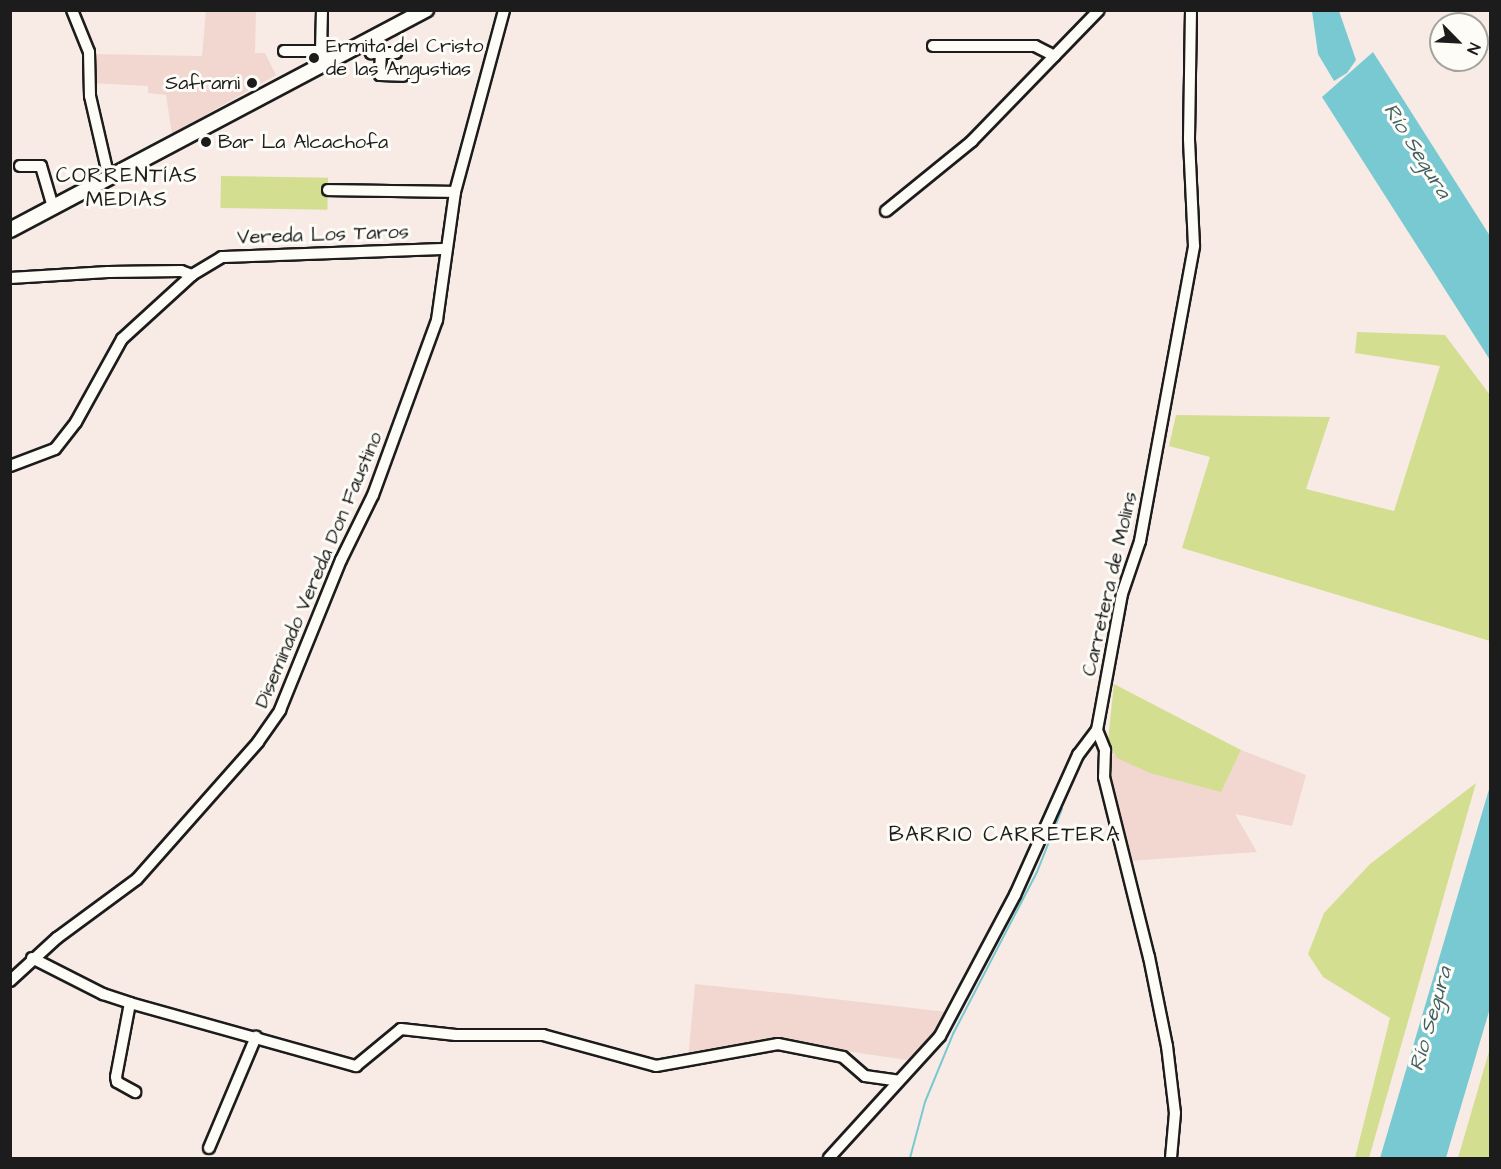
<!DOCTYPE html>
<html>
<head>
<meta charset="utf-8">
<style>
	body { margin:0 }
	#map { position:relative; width:1501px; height:1169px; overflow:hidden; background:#f8ebe5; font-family:"Architects Daughter",sans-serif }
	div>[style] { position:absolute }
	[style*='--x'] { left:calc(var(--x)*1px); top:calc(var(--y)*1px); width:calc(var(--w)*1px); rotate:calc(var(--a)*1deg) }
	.built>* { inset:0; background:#f1d7d0 }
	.green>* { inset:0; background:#d3de90; transform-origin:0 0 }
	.water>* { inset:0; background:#78c9d1 }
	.stream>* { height:2px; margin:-1px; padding:0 1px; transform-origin:1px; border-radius:1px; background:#78c9d1 }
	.roads { filter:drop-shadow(2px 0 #1c1c1c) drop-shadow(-2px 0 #1c1c1c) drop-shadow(0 2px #1c1c1c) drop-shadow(0 -2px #1c1c1c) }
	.minor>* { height:10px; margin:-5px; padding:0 5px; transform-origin:5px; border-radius:5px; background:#fdfcf7 }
	.major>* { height:14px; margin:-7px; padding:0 7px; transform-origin:7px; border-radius:7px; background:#fdfcf7 }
	.dots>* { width:16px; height:16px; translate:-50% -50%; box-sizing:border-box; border:3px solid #fdfcf7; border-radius:50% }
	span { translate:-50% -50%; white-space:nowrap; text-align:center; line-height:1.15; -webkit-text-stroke:6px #fdfcf7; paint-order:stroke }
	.poi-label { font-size:20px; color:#1c1c1c }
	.left { translate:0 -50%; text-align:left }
	.right { translate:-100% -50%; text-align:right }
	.street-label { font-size:20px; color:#1c1c1c }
	.water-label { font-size:21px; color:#416164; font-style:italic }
	.neighbourhood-label { font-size:21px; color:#1c1c1c; letter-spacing:1.5px }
	.frame { position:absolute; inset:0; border:12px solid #1c1c1c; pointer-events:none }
	.north { position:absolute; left:1429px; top:12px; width:60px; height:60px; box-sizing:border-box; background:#fdfcf7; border:2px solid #a3a29f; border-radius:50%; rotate:114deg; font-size:16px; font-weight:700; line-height:24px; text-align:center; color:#1c1c1c }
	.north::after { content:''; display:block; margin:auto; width:21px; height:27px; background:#1c1c1c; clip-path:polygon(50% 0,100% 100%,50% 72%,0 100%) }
</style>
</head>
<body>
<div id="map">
	<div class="built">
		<i style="clip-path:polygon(206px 10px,256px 11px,255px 53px,265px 53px,276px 75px,172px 134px,166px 95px,148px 93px,148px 86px,90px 83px,93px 54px,202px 56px)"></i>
		<i style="clip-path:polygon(1108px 740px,1117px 757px,1221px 791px,1241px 750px,1306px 775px,1292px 826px,1235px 814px,1257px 852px,1128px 861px,1108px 772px)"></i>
		<i style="clip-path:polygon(695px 984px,791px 994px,947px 1012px,941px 1026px,907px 1060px,770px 1040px,688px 1059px)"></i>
	</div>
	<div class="green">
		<i style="left:221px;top:176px;width:107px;height:32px;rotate:1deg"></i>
		<i style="clip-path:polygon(1357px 332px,1445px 335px,1490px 395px,1490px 641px,1182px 548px,1210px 457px,1169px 446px,1176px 415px,1330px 417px,1306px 489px,1394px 511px,1440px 366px,1355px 353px)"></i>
		<i style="clip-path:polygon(1114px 684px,1241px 750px,1221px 792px,1150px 773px,1117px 758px,1108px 740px)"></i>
		<i style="clip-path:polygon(1476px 783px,1369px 1158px,1355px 1158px,1390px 1018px,1323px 977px,1308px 954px,1324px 913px,1370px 864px)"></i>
		<i style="clip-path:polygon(1490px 1048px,1490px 1158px,1458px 1158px)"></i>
	</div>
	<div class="water">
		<i style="clip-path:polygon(1312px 11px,1339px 11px,1356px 60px,1347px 73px,1334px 81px,1318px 54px)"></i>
		<i style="clip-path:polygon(1373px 52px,1490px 236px,1490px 360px,1322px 97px)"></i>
		<i style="clip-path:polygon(1490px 786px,1490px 1008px,1454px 1130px,1446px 1158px,1380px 1158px)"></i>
	</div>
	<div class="stream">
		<i style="--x:910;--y:1158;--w:58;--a:-75"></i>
		<i style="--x:925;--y:1102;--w:74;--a:-67.6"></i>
		<i style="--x:953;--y:1034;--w:182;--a:-62.6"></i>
		<i style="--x:1037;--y:872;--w:68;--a:-68.4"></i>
	</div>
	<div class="roads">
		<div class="minor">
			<i style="--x:72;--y:10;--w:45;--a:68"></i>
			<i style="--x:89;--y:52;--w:44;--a:88.7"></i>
			<i style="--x:90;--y:96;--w:84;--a:77"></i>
			<i style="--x:322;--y:10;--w:41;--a:91.4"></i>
			<i style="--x:321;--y:51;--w:14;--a:73"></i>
			<i style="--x:365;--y:42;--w:13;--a:61"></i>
			<i style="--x:371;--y:53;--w:25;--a:0"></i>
			<i style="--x:933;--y:46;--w:102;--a:0"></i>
			<i style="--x:1035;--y:46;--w:22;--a:27"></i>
			<i style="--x:284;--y:51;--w:37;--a:0"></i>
			<i style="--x:381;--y:53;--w:22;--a:93"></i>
			<i style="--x:380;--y:75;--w:23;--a:2"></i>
			<i style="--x:20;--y:166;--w:21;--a:0"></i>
			<i style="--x:41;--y:166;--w:43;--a:73.7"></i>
			<i style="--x:328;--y:190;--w:127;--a:0.9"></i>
			<i style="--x:886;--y:211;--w:111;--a:-39.1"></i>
			<i style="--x:972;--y:141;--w:182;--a:-45.9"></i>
			<i style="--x:10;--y:278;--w:98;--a:-3.5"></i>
			<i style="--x:108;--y:272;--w:73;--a:-0.8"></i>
			<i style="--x:181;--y:271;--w:12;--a:20"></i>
			<i style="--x:10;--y:466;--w:48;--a:-20.7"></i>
			<i style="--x:55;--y:449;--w:34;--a:-52"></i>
			<i style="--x:76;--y:422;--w:95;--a:-61"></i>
			<i style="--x:122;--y:339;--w:95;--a:-42.4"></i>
			<i style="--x:192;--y:275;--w:35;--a:-31"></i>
			<i style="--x:222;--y:257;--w:222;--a:-2.1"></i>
			<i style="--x:1097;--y:730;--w:22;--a:68"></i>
			<i style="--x:1105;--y:750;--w:27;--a:92"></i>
			<i style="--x:1104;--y:777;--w:186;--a:76"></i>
			<i style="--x:1149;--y:957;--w:91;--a:78.6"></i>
			<i style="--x:1167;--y:1046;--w:67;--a:83.2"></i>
			<i style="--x:1175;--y:1113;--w:45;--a:95.1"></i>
			<i style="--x:32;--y:958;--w:80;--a:26.9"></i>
			<i style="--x:103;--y:994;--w:28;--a:18"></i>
			<i style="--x:130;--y:1003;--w:235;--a:15.6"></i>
			<i style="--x:356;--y:1066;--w:58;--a:-39.4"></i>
			<i style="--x:401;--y:1029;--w:55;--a:6.2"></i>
			<i style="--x:456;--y:1035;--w:87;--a:0"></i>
			<i style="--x:543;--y:1035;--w:117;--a:15.3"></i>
			<i style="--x:656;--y:1066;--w:124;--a:-10.2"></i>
			<i style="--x:778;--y:1044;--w:66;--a:11.3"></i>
			<i style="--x:843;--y:1057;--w:29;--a:41"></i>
			<i style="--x:865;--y:1076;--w:34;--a:8"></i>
			<i style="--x:10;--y:981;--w:64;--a:-42.5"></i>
			<i style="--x:57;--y:938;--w:99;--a:-36.4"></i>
			<i style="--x:137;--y:879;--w:183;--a:-48.5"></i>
			<i style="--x:258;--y:742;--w:39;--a:-55"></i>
			<i style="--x:280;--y:710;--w:162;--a:-67.9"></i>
			<i style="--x:341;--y:560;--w:72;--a:-63.8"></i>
			<i style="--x:373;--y:495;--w:186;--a:-69.9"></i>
			<i style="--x:437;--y:320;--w:129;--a:-82"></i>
			<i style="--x:455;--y:192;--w:188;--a:-74.9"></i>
			<i style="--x:130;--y:1003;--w:75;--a:100.7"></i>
			<i style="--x:116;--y:1077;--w:5;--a:79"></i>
			<i style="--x:117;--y:1082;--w:21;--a:29"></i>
			<i style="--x:209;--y:1148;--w:121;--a:-67.1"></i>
			<i style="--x:829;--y:1158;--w:165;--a:-47.7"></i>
			<i style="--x:940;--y:1036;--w:160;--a:-62"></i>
			<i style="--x:1015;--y:895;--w:154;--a:-65.8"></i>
			<i style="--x:1078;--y:755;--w:31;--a:-53"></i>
			<i style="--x:1097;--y:730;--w:138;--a:-79.6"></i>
			<i style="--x:1122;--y:594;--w:56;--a:-71.2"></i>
			<i style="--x:1140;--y:541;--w:300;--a:-79.6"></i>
			<i style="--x:1194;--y:246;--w:108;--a:-92.7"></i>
			<i style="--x:1189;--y:138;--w:128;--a:-89.1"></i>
		</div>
		<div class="major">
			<i style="--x:10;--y:230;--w:471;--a:-27.9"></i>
		</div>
	</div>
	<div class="dots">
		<i style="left:314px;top:58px;background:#1c1c1c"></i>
		<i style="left:252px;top:83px;background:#1c1c1c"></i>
		<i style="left:206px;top:142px;background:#1c1c1c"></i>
	</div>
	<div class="poi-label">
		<span class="left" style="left:326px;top:58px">Ermita del Cristo<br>de las Angustias</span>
		<span class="right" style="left:240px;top:83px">Saframi</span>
		<span class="left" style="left:218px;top:142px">Bar La Alcachofa</span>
	</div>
	<div class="street-label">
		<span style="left:323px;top:235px;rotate:-2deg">Vereda Los Taros</span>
		<span style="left:319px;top:570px;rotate:-67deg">Diseminado Vereda Don Faustino</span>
		<span style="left:1110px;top:584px;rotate:-77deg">Carretera de Molins</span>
	</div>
	<div class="water-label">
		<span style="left:1417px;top:151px;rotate:58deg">Río Segura</span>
		<span style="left:1431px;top:1019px;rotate:-74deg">Río Segura</span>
	</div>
	<div class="neighbourhood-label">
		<span style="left:127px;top:188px">CORRENTÍAS<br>MEDIAS</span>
		<span style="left:1005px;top:835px">BARRIO CARRETERA</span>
	</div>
	<div class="frame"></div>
	<div class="north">N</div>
</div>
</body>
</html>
